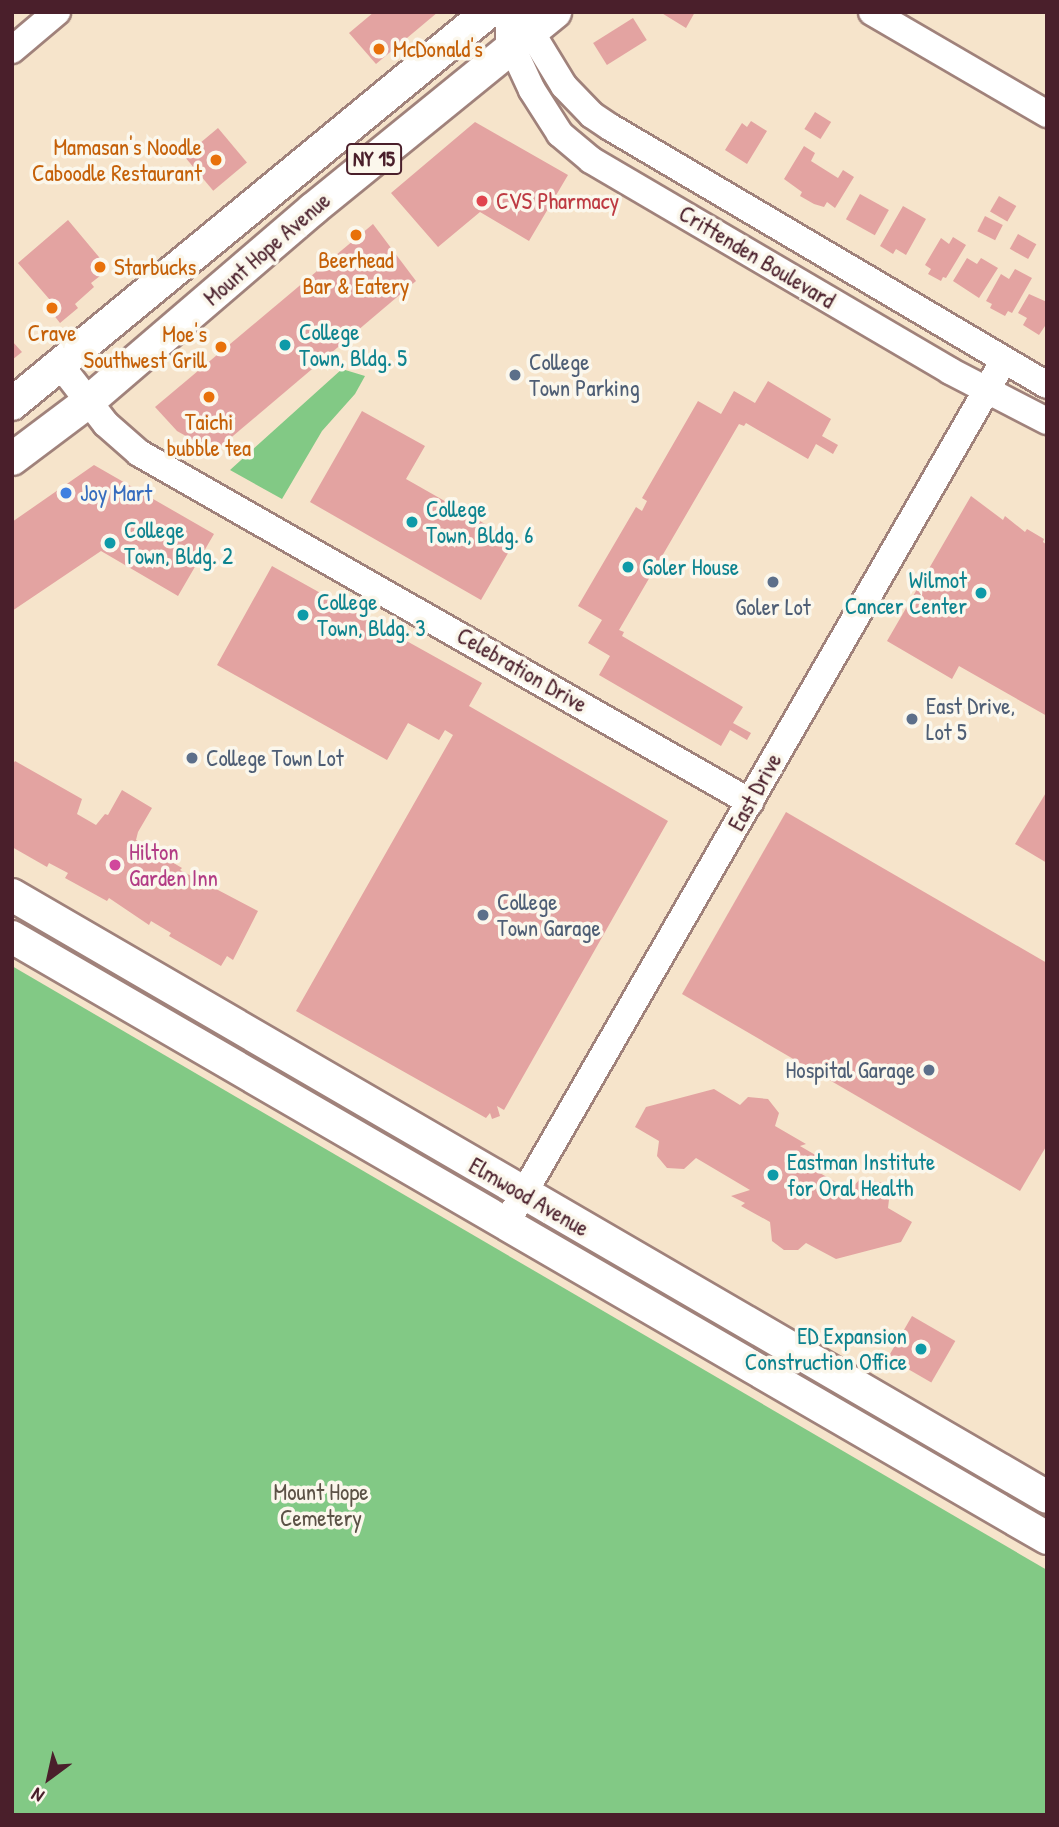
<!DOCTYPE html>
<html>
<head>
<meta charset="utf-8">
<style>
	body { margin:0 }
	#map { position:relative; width:1059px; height:1827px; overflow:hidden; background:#f6e4cb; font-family:"Patrick Hand",sans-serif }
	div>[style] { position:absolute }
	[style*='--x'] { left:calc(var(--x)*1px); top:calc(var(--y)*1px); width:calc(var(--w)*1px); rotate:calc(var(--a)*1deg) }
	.green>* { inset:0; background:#82c985 }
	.building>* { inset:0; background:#e3a3a1; transform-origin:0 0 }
	.roads { filter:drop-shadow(2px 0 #a0827b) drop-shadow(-2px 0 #a0827b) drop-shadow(0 2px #a0827b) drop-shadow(0 -2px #a0827b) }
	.minor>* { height:26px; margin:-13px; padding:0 13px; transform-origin:13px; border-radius:13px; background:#fff }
	.major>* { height:32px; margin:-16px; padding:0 16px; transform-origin:16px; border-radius:16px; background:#fff }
	.dots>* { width:19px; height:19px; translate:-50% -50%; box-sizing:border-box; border:4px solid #fbf7ec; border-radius:50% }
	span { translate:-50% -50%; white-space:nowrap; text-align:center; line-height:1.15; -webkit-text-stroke:7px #fbf7ec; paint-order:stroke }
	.shield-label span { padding:2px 5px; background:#fbf7ec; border:2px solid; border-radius:5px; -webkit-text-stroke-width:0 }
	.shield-label { font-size:21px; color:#4a1f2b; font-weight:700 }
	.food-label { font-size:23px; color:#c56008 }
	.left { translate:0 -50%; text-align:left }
	.right { translate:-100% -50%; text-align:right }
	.health-label { font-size:23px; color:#be3a42 }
	.street-label { font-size:23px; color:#4a1f2b }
	.culture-label { font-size:23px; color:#0d838f }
	.service-label { font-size:23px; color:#4e5e75 }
	.shop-label { font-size:23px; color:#366cbe }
	.hotel-label { font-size:23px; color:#b23c85 }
	.park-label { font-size:23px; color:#5b5246 }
	.frame { position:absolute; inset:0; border:14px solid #4a1f2b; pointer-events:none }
	.north { position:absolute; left:14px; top:1743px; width:70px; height:70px; -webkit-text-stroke:5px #fbf7ec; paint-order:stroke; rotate:213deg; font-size:19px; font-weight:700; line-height:28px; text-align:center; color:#4a1f2b }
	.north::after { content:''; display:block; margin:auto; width:24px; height:32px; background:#4a1f2b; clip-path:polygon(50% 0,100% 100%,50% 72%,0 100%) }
</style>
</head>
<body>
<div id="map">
	<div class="green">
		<i style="clip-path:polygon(342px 369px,365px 376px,355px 394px,322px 431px,282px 499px,230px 470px)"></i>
		<i style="clip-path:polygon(12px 966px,1047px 1570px,1047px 1815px,12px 1815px)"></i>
	</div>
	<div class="building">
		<i style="clip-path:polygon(374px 12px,438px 12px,376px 64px,349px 33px)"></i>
		<i style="clip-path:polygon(660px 12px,695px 12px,686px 28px)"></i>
		<i style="left:633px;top:18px;width:26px;height:47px;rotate:58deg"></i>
		<i style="left:815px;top:112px;width:19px;height:20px;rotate:32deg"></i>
		<i style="clip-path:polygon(751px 121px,767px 131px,747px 164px,725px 150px,742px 123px,747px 127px)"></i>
		<i style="clip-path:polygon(475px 122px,568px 175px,529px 241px,480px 212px,438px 247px,391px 193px)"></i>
		<i style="left:218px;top:128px;width:45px;height:44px;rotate:50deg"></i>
		<i style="clip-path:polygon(804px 146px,815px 153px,811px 161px,838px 178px,843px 170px,854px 177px,835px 208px,827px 202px,824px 207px,814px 204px,800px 196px,802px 192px,784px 179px)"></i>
		<i style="left:860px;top:194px;width:33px;height:29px;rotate:29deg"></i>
		<i style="left:999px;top:196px;width:20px;height:18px;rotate:30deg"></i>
		<i style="clip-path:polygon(903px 206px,926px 219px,906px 255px,896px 249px,893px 254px,880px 246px)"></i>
		<i style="left:985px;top:216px;width:20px;height:17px;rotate:27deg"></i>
		<i style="clip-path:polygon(68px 220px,109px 269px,91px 283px,94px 287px,75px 304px,78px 308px,60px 323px,45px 304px,50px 300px,18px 263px)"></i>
		<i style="clip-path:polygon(373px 224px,416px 281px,214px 452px,177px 431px,155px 407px)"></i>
		<i style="left:1018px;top:234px;width:21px;height:17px;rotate:29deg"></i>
		<i style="clip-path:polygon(953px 237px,966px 245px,946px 278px,943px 277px,941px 281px,928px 274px,931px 269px,925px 265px,941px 238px,949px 244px)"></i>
		<i style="clip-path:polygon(967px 258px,977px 264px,981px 258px,998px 268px,979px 298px,953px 281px)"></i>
		<i style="clip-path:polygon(1015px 269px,1032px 278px,1012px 313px,1008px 311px,1005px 316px,990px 308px,992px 304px,986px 301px,1001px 274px,1009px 279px)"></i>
		<i style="clip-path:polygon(1029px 294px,1047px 302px,1047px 323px,1039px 335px,1023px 325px,1027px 318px,1018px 313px)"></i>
		<i style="clip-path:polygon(12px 341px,22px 352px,12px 360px)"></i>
		<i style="clip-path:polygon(768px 381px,831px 419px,822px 436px,838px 445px,833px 454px,816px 444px,808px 459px,746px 423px,744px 426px,739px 424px,619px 630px,624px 632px,622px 636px,743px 707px,733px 723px,751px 733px,747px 740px,730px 730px,721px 746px,599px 675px,610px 656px,588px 643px,602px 620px,578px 606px,636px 507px,642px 511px,647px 501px,642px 498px,698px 401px,721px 414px,734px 391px,755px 403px)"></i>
		<i style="clip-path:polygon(362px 411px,425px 446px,406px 479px,515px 541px,481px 600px,310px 502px)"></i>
		<i style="clip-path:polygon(94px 465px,214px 534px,178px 596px,101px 551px,12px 611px,12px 522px)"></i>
		<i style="clip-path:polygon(971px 496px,1003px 520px,1005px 516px,1025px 532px,1027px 529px,1044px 539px,1043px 542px,1047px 545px,1047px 716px,959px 666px,952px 679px,887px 641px)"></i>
		<i style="clip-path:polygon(272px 566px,482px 683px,469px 706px,668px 821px,504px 1110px,497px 1106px,500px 1116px,492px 1119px,490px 1113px,486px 1118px,296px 1011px,453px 735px,445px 730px,439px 740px,408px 723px,387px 760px,217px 665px)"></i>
		<i style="clip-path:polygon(15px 761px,82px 799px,77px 814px,96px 825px,105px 814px,108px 815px,122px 790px,152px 808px,138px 832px,136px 840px,140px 842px,137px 848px,153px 857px,155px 852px,182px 868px,180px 870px,258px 911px,233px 960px,227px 956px,221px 966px,169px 936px,171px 933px,151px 921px,149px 925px,109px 898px,107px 901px,65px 878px,68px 873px,49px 863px,47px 867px,12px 847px,12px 766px)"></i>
		<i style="clip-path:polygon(1047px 791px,1047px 863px,1015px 844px)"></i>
		<i style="clip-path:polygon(786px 812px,1047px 963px,1047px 1145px,1020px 1191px,682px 994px)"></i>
		<i style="clip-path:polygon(714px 1089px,740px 1105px,748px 1097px,768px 1099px,779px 1113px,775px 1126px,806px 1144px,800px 1146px,836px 1167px,818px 1172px,850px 1190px,860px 1179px,884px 1183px,890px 1191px,888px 1208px,912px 1222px,901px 1242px,836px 1259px,806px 1243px,798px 1250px,784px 1250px,772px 1241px,770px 1222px,741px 1206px,745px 1203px,731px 1196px,750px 1190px,696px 1158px,684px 1169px,667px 1168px,657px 1156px,659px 1141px,635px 1127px,646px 1107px)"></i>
		<i style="left:912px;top:1316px;width:50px;height:48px;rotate:30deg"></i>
	</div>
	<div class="roads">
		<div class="minor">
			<i style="--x:872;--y:12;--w:203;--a:30.2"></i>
			<i style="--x:531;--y:32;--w:63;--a:58.6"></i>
			<i style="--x:564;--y:86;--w:40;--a:46"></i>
			<i style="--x:592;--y:115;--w:22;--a:34"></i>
			<i style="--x:610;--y:127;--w:507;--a:30.56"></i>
			<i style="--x:512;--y:47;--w:47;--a:65.1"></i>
			<i style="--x:532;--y:90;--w:52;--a:57.5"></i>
			<i style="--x:560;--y:134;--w:40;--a:40"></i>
			<i style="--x:591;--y:160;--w:416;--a:30.4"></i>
			<i style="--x:950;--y:371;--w:109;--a:27.3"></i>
			<i style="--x:12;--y:50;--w:59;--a:-40.2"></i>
			<i style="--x:61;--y:366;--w:73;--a:52.2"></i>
			<i style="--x:106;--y:424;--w:44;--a:41.3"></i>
			<i style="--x:139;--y:453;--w:704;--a:29.73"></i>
			<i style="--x:506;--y:1224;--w:997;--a:-60.04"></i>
		</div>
		<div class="major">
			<i style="--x:512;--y:12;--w:35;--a:90"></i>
			<i style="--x:12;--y:404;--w:617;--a:-39.47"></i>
			<i style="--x:12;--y:459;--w:95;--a:-36.9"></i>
			<i style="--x:88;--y:402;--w:296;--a:-40.6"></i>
			<i style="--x:313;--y:209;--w:312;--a:-39.1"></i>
			<i style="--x:12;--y:895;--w:1197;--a:30.18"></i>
			<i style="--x:12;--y:937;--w:1197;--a:30.14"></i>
		</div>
	</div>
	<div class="dots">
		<i style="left:379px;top:49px;background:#e8710a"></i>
		<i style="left:216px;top:160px;background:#e8710a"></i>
		<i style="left:482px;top:201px;background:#e0444e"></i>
		<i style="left:356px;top:235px;background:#e8710a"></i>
		<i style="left:100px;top:267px;background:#e8710a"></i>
		<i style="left:52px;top:308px;background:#e8710a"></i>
		<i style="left:285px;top:345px;background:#0f9aa8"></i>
		<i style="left:221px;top:347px;background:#e8710a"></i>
		<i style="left:515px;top:375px;background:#5c6f8a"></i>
		<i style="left:209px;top:397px;background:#e8710a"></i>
		<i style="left:66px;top:493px;background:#3f7fe0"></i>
		<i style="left:412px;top:522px;background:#0f9aa8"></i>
		<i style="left:110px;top:543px;background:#0f9aa8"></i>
		<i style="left:628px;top:567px;background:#0f9aa8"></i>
		<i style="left:773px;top:582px;background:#5c6f8a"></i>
		<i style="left:981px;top:593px;background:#0f9aa8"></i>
		<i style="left:303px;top:615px;background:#0f9aa8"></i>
		<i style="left:912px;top:719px;background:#5c6f8a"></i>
		<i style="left:192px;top:758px;background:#5c6f8a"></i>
		<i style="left:115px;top:865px;background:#d1479c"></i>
		<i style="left:483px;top:915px;background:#5c6f8a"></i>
		<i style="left:929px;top:1070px;background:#5c6f8a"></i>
		<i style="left:773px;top:1175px;background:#0f9aa8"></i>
		<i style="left:921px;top:1349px;background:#0f9aa8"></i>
	</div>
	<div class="shield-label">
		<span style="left:374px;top:159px">NY 15</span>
	</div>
	<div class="food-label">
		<span class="left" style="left:393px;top:49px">McDonald's</span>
		<span class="right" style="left:202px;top:160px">Mamasan's Noodle<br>Caboodle Restaurant</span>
		<span style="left:356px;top:273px">Beerhead<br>Bar &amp; Eatery</span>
		<span class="left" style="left:114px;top:267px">Starbucks</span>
		<span style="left:52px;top:333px">Crave</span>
		<span class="right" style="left:207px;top:347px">Moe's<br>Southwest Grill</span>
		<span style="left:209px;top:435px">Taichi<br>bubble tea</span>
	</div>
	<div class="health-label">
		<span class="left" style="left:496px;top:201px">CVS Pharmacy</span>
	</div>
	<div class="street-label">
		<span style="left:267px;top:249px;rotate:-41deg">Mount Hope Avenue</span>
		<span style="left:757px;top:257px;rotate:31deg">Crittenden Boulevard</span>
		<span style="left:522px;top:670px;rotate:30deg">Celebration Drive</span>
		<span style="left:755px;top:792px;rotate:-61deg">East Drive</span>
		<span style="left:529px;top:1197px;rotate:30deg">Elmwood Avenue</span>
	</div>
	<div class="culture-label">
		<span class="left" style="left:299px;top:345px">College<br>Town, Bldg. 5</span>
		<span class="left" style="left:426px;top:522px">College<br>Town, Bldg. 6</span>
		<span class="left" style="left:124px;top:543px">College<br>Town, Bldg. 2</span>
		<span class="left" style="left:642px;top:567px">Goler House</span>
		<span class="right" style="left:967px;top:593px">Wilmot<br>Cancer Center</span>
		<span class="left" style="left:317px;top:615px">College<br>Town, Bldg. 3</span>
		<span class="left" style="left:787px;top:1175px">Eastman Institute<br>for Oral Health</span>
		<span class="right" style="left:907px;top:1349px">ED Expansion<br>Construction Office</span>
	</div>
	<div class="service-label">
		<span class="left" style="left:529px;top:375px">College<br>Town Parking</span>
		<span style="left:773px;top:607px">Goler Lot</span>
		<span class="left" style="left:926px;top:719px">East Drive,<br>Lot 5</span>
		<span class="left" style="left:206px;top:758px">College Town Lot</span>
		<span class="left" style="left:497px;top:915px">College<br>Town Garage</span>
		<span class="right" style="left:915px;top:1070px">Hospital Garage</span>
	</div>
	<div class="shop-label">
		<span class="left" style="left:80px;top:493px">Joy Mart</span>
	</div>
	<div class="hotel-label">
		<span class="left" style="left:129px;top:865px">Hilton<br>Garden Inn</span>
	</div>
	<div class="park-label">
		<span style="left:321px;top:1505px">Mount Hope<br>Cemetery</span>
	</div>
	<div class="frame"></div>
	<div class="north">N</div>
</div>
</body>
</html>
